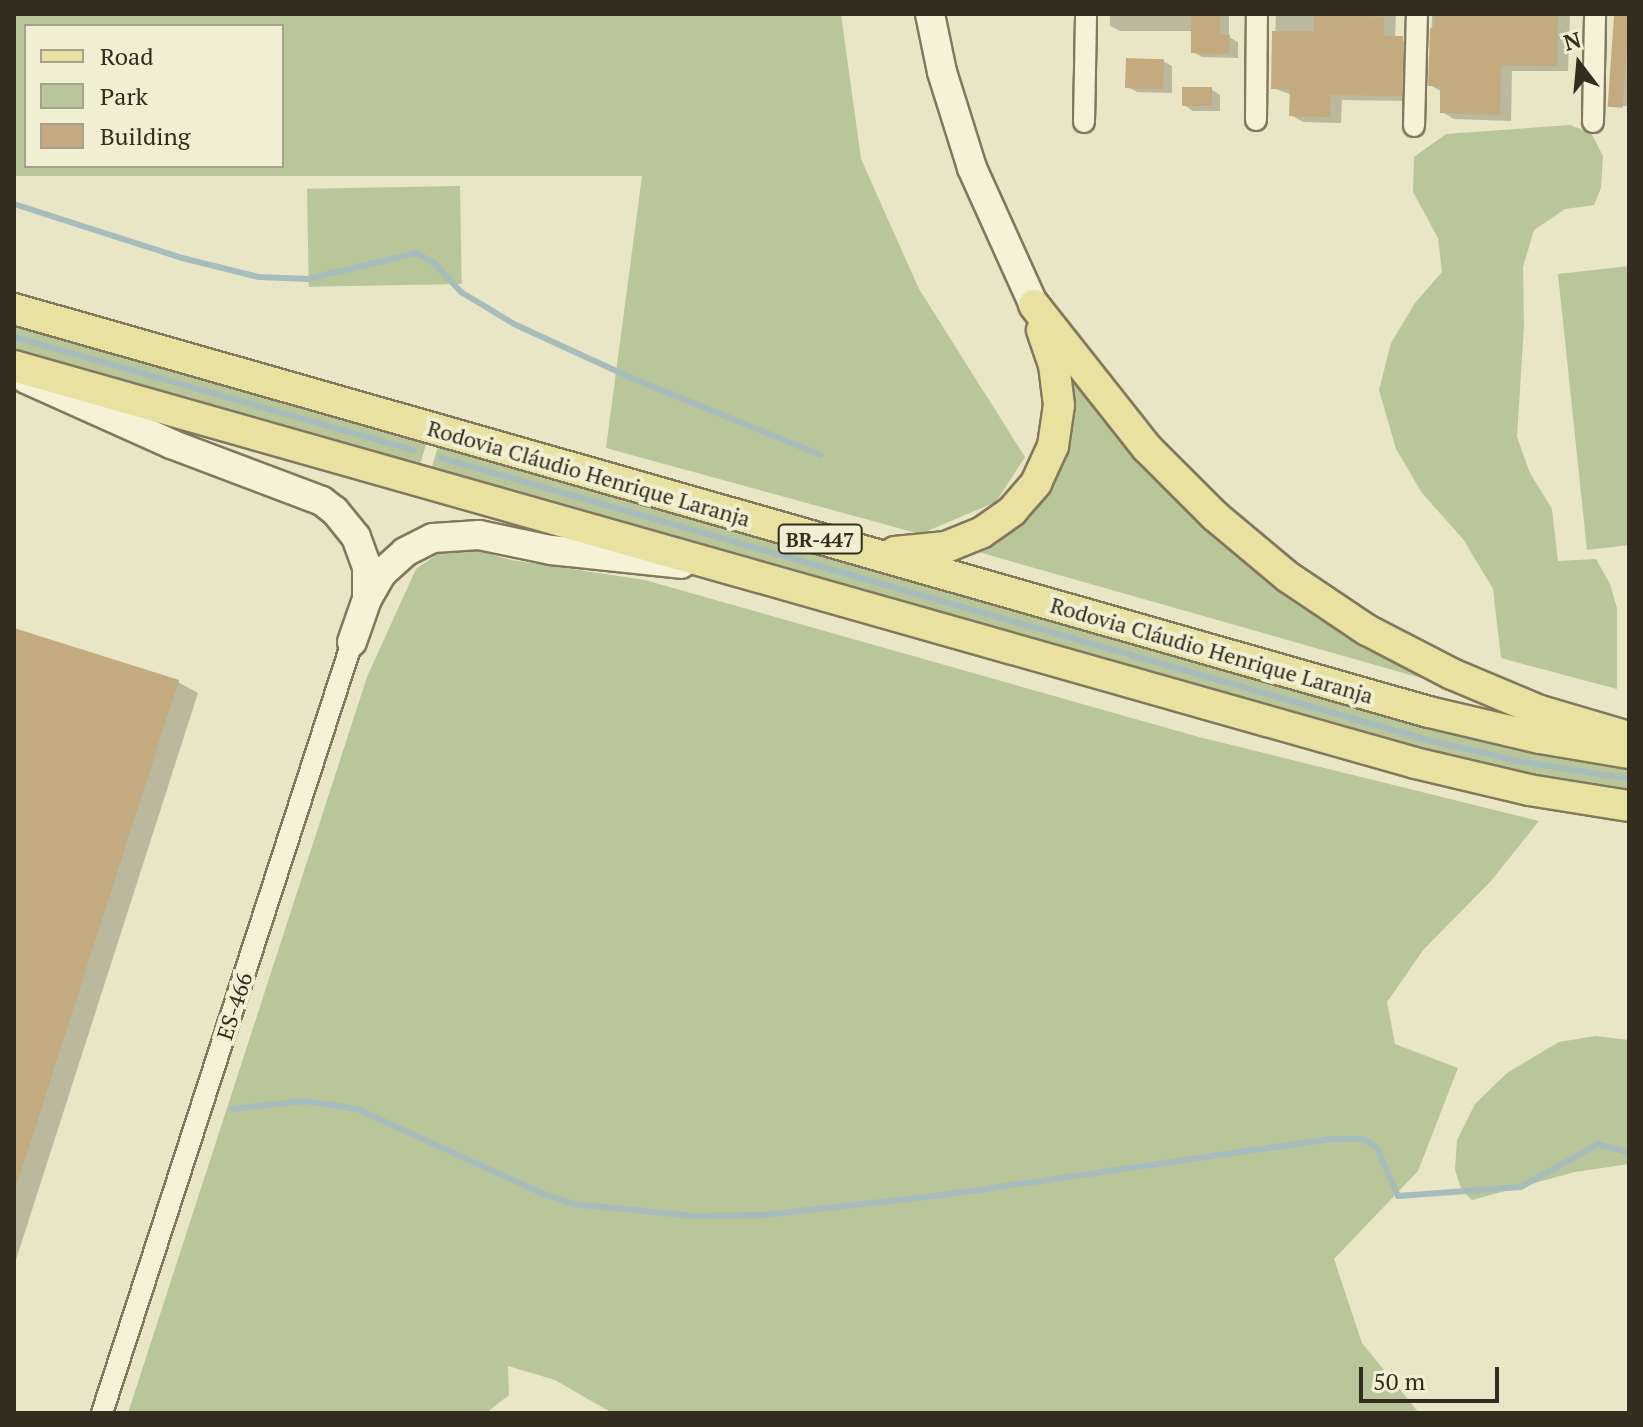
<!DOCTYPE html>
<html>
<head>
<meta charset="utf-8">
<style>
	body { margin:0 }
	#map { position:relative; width:1643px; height:1427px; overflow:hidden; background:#e9e6c5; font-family:"PT Serif",serif }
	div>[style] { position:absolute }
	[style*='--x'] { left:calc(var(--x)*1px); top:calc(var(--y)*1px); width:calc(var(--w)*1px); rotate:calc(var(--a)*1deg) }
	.green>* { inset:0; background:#b8c69a; transform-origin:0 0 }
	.shadow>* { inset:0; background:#0003; transform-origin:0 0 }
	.stream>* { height:6px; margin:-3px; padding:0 3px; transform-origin:3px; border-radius:3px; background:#a6bdbb }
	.building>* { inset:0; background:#c3aa7f; transform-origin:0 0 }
	.roads { filter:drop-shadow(2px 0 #82785d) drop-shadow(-2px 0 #82785d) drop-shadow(0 2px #82785d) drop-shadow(0 -2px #82785d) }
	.street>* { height:20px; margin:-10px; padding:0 10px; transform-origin:10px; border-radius:10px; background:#f5f2d7 }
	.secondary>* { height:28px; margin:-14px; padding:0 14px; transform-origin:14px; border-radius:14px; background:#f5f2d7 }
	.primary>* { height:30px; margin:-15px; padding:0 15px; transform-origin:15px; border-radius:15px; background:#e8e1a0 }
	span { translate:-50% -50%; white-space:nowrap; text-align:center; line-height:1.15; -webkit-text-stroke:8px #f1efd3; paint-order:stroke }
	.shield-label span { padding:2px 6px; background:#f1efd3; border:2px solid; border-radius:6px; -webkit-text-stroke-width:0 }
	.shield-label { font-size:20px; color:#342d1f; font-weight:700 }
	.street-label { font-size:22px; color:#342d1f }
	.frame { position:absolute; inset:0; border:16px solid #342d1f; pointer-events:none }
	.legend { position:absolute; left:24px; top:24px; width:260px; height:144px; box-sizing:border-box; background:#f1efd3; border:2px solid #a5a18b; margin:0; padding:10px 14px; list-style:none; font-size:24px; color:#342d1f }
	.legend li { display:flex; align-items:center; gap:16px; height:40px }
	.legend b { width:40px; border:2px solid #a5a18b }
	.north { position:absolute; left:1539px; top:24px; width:80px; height:80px; -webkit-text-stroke:6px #f1efd3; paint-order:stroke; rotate:344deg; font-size:22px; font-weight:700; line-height:32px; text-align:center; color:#342d1f }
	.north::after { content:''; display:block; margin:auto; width:28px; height:36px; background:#342d1f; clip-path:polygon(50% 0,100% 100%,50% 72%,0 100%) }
	.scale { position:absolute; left:1359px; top:1367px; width:140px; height:36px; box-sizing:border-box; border:4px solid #342d1f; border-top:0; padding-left:10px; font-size:24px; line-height:28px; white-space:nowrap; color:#342d1f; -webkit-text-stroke:6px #f1efd3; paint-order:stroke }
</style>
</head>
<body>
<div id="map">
	<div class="green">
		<i style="clip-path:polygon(evenodd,14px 14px,841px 14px,861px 159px,919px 289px,1025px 457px,996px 502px,920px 534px,606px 448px,642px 176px,14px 176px,14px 14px,26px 26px,282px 26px,282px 166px,26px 166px,26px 26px)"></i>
		<i style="clip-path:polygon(1570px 125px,1591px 133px,1603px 156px,1601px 188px,1594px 205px,1565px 209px,1534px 230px,1523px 267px,1524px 325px,1517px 437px,1530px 473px,1552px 509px,1558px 561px,1596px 559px,1610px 584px,1617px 608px,1617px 689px,1501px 658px,1493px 589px,1463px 539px,1422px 493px,1396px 449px,1379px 390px,1391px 343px,1415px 303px,1442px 272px,1438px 238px,1413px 192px,1414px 157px,1446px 134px)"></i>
		<i style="left:460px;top:186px;width:98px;height:153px;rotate:89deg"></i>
		<i style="clip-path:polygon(1629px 266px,1629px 545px,1587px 550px,1558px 274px)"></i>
		<i style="left:14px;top:321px;width:430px;height:34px;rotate:16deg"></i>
		<i style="clip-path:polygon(1067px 364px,1212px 532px,1246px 562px,1280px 588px,1456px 688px,968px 549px,1020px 516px)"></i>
		<i style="clip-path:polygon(439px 443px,1629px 763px,1629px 795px,1532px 780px,430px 473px)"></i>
		<i style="clip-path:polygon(472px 549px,511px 560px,645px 580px,1199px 737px,1539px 821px,1491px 881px,1424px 949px,1387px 1002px,1395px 1044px,1458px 1068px,1418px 1171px,1334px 1259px,1362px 1343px,1419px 1413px,612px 1413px,555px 1380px,508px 1366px,509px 1395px,486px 1413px,128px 1413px,367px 677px,416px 569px,442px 551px)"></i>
		<i style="clip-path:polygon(1595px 1036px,1629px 1040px,1629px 1164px,1575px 1172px,1472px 1200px,1462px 1191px,1455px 1170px,1457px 1140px,1475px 1104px,1507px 1073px,1559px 1042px)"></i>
	</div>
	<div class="shadow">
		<i style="clip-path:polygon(1110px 14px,1229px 14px,1229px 37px,1238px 42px,1238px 58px,1202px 57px,1193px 52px,1193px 31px,1120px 31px,1110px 26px)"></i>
		<i style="clip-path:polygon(1276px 14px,1396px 14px,1395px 38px,1414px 45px,1413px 101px,1342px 100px,1341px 123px,1303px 122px,1291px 115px,1292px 95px,1273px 88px)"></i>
		<i style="clip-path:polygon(1432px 14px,1570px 14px,1568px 71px,1512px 71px,1511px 121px,1454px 119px,1442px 112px,1442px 92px,1430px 85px)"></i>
		<i style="left:1616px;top:14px;width:13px;height:92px"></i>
		<i style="clip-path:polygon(1163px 61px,1172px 66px,1172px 93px,1137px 92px,1128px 87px)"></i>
		<i style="clip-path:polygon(1211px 89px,1220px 95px,1220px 111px,1193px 111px,1184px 105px)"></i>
		<i style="clip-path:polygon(14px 630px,178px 682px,198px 693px,14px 1266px)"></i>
	</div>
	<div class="stream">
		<i style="--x:14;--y:204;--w:176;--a:17.8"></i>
		<i style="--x:182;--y:258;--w:79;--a:13.9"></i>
		<i style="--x:259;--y:277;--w:49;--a:2.3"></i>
		<i style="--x:308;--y:279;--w:111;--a:-13.5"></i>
		<i style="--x:416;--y:253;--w:21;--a:29"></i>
		<i style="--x:434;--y:263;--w:40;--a:47"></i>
		<i style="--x:461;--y:292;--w:62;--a:31.1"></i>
		<i style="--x:514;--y:324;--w:124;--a:24.7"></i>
		<i style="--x:627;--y:376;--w:209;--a:22.2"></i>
		<i style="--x:14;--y:337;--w:416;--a:15.8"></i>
		<i style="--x:441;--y:458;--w:1031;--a:15.94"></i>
		<i style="--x:1432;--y:741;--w:88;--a:13.1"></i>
		<i style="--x:1518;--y:761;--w:112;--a:9.2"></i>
		<i style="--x:232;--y:1109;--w:73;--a:-6.3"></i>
		<i style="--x:305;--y:1101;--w:53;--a:8.7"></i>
		<i style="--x:357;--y:1109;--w:208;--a:24.5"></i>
		<i style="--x:546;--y:1195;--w:28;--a:18"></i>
		<i style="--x:573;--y:1204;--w:121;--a:5.7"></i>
		<i style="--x:693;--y:1216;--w:71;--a:-0.8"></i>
		<i style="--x:764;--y:1215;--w:180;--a:-6.4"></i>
		<i style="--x:943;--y:1195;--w:393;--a:-8.2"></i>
		<i style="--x:1332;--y:1139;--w:31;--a:0"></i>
		<i style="--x:1363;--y:1139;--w:17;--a:33"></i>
		<i style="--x:1377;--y:1148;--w:52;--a:66.4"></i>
		<i style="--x:1398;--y:1196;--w:123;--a:-4.2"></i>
		<i style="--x:1521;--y:1187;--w:88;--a:-29.2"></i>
		<i style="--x:1598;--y:1144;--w:32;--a:16"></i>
	</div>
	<div class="building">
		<i style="clip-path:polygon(1191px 14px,1220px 14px,1220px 34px,1230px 35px,1229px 54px,1191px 53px)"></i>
		<i style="clip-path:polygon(1314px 14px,1384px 17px,1384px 36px,1403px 36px,1402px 96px,1331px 95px,1330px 117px,1289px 116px,1290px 89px,1271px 89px,1272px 31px,1314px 31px)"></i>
		<i style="clip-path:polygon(1435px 14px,1558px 14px,1557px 66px,1501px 65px,1500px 115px,1440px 113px,1440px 86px,1428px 86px,1430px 28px,1434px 28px)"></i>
		<i style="left:1614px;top:16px;width:15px;height:91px;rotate:4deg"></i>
		<i style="left:1126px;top:58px;width:38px;height:30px;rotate:2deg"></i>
		<i style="left:1182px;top:87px;width:30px;height:19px"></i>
		<i style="clip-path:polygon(14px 628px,179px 680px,17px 1184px,14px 1184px)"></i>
	</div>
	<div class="roads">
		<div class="street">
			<i style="--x:1256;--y:120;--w:106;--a:-89.5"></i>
			<i style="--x:1084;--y:122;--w:108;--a:-88.9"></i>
			<i style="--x:1593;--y:122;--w:108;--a:-88.9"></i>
			<i style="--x:1414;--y:126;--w:112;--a:-88.5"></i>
			<i style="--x:102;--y:1413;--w:811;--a:-72.03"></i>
		</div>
		<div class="secondary">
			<i style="--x:930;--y:14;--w:59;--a:78.3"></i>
			<i style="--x:942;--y:72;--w:101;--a:72.6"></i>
			<i style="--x:972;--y:168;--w:150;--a:65.7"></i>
			<i style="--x:26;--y:379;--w:159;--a:24.1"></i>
			<i style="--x:171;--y:444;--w:161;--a:20.7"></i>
			<i style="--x:322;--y:501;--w:16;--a:38"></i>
			<i style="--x:335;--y:511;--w:33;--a:51"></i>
			<i style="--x:356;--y:537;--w:32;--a:70"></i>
			<i style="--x:367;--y:567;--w:32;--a:90"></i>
			<i style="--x:352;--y:642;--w:46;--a:-70.8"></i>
			<i style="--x:367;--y:599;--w:30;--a:-60"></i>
			<i style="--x:382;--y:573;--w:31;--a:-42"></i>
			<i style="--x:405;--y:552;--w:31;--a:-27"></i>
			<i style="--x:433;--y:538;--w:46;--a:-3.7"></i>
			<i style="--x:479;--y:535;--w:74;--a:11.8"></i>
			<i style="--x:551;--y:550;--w:131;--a:6.1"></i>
		</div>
		<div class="primary">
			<i style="--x:1034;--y:305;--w:182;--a:51.7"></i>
			<i style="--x:1147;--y:448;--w:96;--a:45"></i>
			<i style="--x:1215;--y:516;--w:95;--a:39.9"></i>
			<i style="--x:1288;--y:577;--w:95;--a:33.9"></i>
			<i style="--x:1367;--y:630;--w:96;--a:27.4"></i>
			<i style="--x:1452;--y:674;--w:95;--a:22.8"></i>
			<i style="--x:1540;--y:711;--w:85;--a:16.3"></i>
			<i style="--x:14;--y:309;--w:1471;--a:15.9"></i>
			<i style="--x:1429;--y:712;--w:114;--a:13.2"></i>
			<i style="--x:1540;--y:738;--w:90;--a:9.6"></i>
			<i style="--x:14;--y:366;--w:1456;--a:15.82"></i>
			<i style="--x:1415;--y:763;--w:117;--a:13.3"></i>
			<i style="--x:1529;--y:790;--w:101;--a:9.1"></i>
			<i style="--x:895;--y:552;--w:51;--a:-5.6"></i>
			<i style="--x:946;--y:547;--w:38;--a:-22"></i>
			<i style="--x:981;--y:533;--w:38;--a:-35"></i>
			<i style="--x:1012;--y:511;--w:37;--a:-49"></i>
			<i style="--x:1036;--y:483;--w:41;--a:-65.3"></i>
			<i style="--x:1053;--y:446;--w:41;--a:-81.7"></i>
			<i style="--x:1059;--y:405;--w:40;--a:-97.1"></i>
			<i style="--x:1054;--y:365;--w:37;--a:-109"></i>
		</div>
	</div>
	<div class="shield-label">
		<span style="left:820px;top:539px">BR-447</span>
	</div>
	<div class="street-label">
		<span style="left:589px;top:473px;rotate:16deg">Rodovia Cláudio Henrique Laranja</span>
		<span style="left:1212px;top:650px;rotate:16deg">Rodovia Cláudio Henrique Laranja</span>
		<span style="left:234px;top:1006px;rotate:-72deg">ES-466</span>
	</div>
	<div class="frame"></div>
	<ul class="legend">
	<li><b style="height:10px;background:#e8e1a0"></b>Road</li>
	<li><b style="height:22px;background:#b8c69a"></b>Park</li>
	<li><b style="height:22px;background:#c3aa7f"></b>Building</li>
	</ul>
	<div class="north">N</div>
	<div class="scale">50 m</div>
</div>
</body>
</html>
